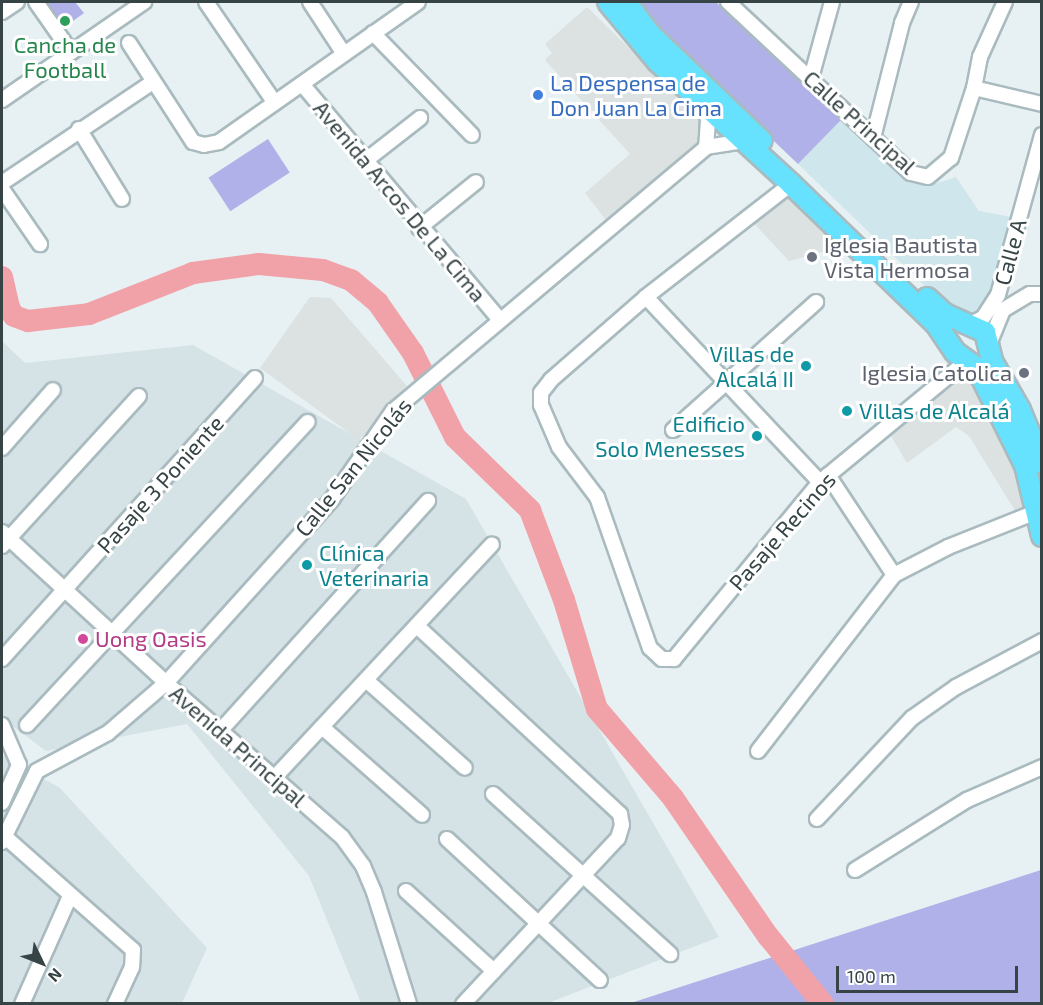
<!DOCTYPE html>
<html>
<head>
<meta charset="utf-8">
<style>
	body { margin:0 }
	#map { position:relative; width:1043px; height:1005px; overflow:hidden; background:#e7f1f3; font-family:"Exo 2",sans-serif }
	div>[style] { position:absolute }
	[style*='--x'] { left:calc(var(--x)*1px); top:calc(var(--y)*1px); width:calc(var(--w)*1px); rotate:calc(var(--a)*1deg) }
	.residential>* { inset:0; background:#d5e3e7 }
	.education>* { inset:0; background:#d0e6ed }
	.green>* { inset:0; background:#afb1e8; transform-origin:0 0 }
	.parking>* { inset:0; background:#dce1e1 }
	.river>* { height:22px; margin:-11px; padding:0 11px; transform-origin:11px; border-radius:11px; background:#f1a2a8 }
	.roads { filter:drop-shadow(2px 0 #a9bbbf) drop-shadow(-2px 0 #a9bbbf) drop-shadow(0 2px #a9bbbf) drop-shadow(0 -2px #a9bbbf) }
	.minor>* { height:14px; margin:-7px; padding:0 7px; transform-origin:7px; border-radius:7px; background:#fff }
	.highway>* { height:20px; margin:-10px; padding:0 10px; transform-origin:10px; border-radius:10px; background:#67e2fe }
	.dots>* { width:16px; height:16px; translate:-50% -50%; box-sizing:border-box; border:3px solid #fff; border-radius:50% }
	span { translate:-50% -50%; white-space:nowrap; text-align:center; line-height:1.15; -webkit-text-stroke:6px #fff; paint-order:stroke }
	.leisure-label { font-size:22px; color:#27864d }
	.shop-label { font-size:22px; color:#366cbe }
	.left { translate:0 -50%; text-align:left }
	.street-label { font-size:22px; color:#364446 }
	.worship-label { font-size:22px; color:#5b616d }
	.right { translate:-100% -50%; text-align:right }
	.culture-label { font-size:22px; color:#0d838f }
	.hotel-label { font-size:22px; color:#b23c85 }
	.frame { position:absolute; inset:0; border:3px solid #364446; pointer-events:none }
	.north { position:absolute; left:12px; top:933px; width:60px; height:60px; -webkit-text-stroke:4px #fff; paint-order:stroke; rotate:133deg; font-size:16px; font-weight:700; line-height:24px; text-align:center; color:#364446 }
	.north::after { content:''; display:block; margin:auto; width:21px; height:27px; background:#364446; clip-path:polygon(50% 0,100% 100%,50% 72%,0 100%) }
	.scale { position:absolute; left:836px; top:966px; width:182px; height:27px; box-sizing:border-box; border:3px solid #364446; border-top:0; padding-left:8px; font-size:18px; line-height:21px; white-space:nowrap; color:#364446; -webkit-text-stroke:4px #fff; paint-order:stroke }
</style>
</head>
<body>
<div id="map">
	<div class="residential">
		<i style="clip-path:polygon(2px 341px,25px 363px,193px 345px,466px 499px,719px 937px,548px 1003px,361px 1003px,309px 876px,187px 724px,46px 751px,2px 718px)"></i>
		<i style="clip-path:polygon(2px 755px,60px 788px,207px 948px,182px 1003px,2px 1003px)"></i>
	</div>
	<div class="education">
		<i style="clip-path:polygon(841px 120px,901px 178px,928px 186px,956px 177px,979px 211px,1012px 217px,992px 289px,975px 319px,954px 314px,798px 164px)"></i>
	</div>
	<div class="green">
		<i style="clip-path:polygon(44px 2px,75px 2px,84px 13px,62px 29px)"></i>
		<i style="clip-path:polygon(636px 2px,716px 2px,841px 120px,798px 164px,657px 30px)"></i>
		<i style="left:268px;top:139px;width:40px;height:71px;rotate:57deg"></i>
		<i style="clip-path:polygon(1041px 870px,1041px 1002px,631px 1003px)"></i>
	</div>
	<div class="parking">
		<i style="clip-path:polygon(587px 7px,701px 118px,703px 140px,606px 220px,585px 193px,630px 154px,545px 60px,552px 53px,545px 44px)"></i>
		<i style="clip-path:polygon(791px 184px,853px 244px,789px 261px,747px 216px)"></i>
		<i style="clip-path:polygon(310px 297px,331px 298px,407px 386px,359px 440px,260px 368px)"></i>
		<i style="clip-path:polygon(959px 376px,974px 378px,985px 394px,1036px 512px,1019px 517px,969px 436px,956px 427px,907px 463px,888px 431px)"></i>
	</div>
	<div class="river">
		<i style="--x:2;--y:277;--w:32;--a:77"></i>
		<i style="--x:9;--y:308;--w:9;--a:58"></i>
		<i style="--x:14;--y:316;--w:15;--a:20"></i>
		<i style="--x:28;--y:321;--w:61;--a:-6.5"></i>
		<i style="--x:89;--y:314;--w:112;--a:-21.5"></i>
		<i style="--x:193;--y:273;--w:67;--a:-7.8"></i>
		<i style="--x:259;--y:264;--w:64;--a:5.4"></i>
		<i style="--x:323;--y:270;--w:30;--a:20"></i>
		<i style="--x:351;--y:280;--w:35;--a:40"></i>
		<i style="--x:378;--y:303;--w:61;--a:55"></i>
		<i style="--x:413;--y:353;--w:94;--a:63.4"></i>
		<i style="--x:455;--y:437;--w:105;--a:44.2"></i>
		<i style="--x:530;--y:510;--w:96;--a:69.3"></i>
		<i style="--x:564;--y:600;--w:114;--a:73.2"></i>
		<i style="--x:597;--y:709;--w:117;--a:49.5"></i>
		<i style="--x:673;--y:798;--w:168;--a:55.5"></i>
		<i style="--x:768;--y:936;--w:87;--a:51"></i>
	</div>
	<div class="roads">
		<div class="minor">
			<i style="--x:36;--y:2;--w:61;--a:55"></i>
			<i style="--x:206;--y:2;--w:122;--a:55.7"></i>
			<i style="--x:310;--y:2;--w:62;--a:56.8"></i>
			<i style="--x:728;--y:2;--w:250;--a:43.1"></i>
			<i style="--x:911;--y:173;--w:17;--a:13"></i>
			<i style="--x:928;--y:177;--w:30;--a:-40"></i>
			<i style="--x:951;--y:158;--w:74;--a:-71.8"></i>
			<i style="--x:974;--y:88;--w:32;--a:-79"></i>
			<i style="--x:980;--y:57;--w:60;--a:-65.6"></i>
			<i style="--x:2;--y:12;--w:18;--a:-34"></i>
			<i style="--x:373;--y:33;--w:142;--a:45.9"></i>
			<i style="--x:129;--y:43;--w:118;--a:57.1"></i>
			<i style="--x:193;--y:142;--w:11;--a:15"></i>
			<i style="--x:204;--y:145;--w:15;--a:-11"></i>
			<i style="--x:219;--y:142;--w:243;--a:-35.1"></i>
			<i style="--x:811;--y:78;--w:79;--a:-74.6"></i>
			<i style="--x:302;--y:84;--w:307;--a:50"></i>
			<i style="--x:974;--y:88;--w:70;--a:13.2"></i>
			<i style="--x:2;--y:100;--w:173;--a:-34.6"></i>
			<i style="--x:704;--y:106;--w:15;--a:74"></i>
			<i style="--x:708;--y:120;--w:27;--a:94"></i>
			<i style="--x:79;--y:129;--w:82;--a:58.4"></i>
			<i style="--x:873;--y:138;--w:119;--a:-75.8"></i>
			<i style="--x:902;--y:23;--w:23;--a:-67"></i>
			<i style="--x:365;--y:161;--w:70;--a:-38"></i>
			<i style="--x:2;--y:183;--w:182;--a:-33.8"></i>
			<i style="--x:791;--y:184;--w:184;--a:142.1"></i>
			<i style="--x:646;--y:297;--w:126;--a:138.9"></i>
			<i style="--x:551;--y:380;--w:16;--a:128"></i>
			<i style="--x:541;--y:393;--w:12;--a:90"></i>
			<i style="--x:541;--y:405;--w:46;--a:66.8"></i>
			<i style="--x:559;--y:447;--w:63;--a:52.8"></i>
			<i style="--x:597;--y:497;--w:160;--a:70.7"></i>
			<i style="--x:650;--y:648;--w:16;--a:43"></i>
			<i style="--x:662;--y:659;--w:12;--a:0"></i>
			<i style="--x:674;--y:659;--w:229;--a:-50.5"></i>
			<i style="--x:820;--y:482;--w:190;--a:-39.5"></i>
			<i style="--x:2;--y:189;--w:67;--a:55.4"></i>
			<i style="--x:419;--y:228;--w:73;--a:-38.9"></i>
			<i style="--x:646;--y:297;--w:254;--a:46.8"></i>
			<i style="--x:971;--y:324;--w:13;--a:-27"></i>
			<i style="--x:983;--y:318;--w:27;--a:-57"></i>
			<i style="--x:998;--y:295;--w:166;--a:-74.6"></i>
			<i style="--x:990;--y:342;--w:35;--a:-68"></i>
			<i style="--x:1003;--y:310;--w:31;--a:-31"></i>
			<i style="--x:1030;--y:294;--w:12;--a:0"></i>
			<i style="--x:673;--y:430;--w:192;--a:-41.8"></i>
			<i style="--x:2;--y:448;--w:77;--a:-48.7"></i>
			<i style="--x:828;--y:475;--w:120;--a:56.6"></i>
			<i style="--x:2;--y:532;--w:223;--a:42.6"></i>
			<i style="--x:166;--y:683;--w:234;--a:41.2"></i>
			<i style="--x:342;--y:837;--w:36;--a:54"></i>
			<i style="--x:363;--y:866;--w:28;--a:67"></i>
			<i style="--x:374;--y:892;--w:117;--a:72.6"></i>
			<i style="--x:2;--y:546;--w:203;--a:-47.6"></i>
			<i style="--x:417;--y:626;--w:277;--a:42.8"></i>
			<i style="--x:620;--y:814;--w:11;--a:80"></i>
			<i style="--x:622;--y:825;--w:14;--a:107"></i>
			<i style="--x:618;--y:838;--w:227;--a:133"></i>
			<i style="--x:2;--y:659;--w:378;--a:-48"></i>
			<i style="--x:366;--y:680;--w:132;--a:41.6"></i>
			<i style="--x:2;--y:725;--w:43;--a:67"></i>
			<i style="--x:27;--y:725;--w:413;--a:-47.2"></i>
			<i style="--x:322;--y:727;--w:133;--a:41.3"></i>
			<i style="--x:221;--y:730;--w:309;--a:-47.9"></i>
			<i style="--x:758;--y:751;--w:222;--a:-52.3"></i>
			<i style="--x:894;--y:575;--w:61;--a:-27.4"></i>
			<i style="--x:948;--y:547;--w:95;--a:-21.7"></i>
			<i style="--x:275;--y:777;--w:318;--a:-47"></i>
			<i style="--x:493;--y:794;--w:239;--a:42.1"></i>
			<i style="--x:2;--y:803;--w:42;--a:-65.9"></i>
			<i style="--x:817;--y:819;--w:139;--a:-46.8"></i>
			<i style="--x:912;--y:718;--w:54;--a:-35.2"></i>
			<i style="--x:956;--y:687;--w:98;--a:-28.1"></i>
			<i style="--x:2;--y:834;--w:175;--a:41.5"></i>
			<i style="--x:133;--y:950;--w:17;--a:93"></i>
			<i style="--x:132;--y:967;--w:41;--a:114.7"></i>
			<i style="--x:447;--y:839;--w:208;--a:42.7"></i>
			<i style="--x:2;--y:842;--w:79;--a:-63.8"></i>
			<i style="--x:37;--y:771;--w:81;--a:-28.2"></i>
			<i style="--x:108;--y:733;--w:77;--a:-40.8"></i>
			<i style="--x:166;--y:683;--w:248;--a:-47.9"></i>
			<i style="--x:332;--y:499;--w:107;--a:-55.3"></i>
			<i style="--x:393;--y:411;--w:409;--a:-40.1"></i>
			<i style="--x:706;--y:147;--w:36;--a:-9"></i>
			<i style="--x:855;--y:870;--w:132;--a:-32"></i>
			<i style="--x:967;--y:800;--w:82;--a:-23.7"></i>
			<i style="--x:406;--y:891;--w:119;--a:42.3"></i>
			<i style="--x:22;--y:1004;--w:118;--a:-66"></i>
		</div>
		<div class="highway">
			<i style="--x:608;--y:2;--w:78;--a:50.2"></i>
			<i style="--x:658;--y:62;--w:180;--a:42.5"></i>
			<i style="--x:791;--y:184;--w:202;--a:44"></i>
			<i style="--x:936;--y:324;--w:34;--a:56"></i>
			<i style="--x:955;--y:352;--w:27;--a:36"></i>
			<i style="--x:977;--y:368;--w:108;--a:63.7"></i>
			<i style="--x:1025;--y:465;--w:73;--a:76.5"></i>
			<i style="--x:626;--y:2;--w:41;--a:52.9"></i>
			<i style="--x:651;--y:35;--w:153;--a:43.7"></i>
			<i style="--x:927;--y:298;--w:24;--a:42"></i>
			<i style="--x:945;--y:314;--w:44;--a:24.2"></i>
			<i style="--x:985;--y:332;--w:32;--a:76"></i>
			<i style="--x:993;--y:363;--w:54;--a:60.1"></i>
			<i style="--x:1020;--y:410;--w:57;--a:67.5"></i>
		</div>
	</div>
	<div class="dots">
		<i style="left:65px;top:21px;background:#2e9e5b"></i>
		<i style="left:538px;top:95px;background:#3f7fe0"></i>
		<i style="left:812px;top:257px;background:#6b7280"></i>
		<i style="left:806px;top:366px;background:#0f9aa8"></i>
		<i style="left:1024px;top:373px;background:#6b7280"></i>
		<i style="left:847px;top:411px;background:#0f9aa8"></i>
		<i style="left:757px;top:436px;background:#0f9aa8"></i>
		<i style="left:307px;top:565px;background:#0f9aa8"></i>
		<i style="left:83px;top:639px;background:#d1479c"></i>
	</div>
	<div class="leisure-label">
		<span style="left:65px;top:57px">Cancha de<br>Football</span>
	</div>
	<div class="shop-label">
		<span class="left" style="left:550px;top:95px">La Despensa de<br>Don Juan La Cima</span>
	</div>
	<div class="street-label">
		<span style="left:860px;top:122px;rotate:42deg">Calle Principal</span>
		<span style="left:400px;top:201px;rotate:50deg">Avenida Arcos De La Cima</span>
		<span style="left:1010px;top:252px;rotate:-75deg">Calle A</span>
		<span style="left:353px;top:467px;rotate:-51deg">Calle San Nicolás</span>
		<span style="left:160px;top:484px;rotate:-48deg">Pasaje 3 Poniente</span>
		<span style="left:782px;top:531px;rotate:-49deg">Pasaje Recinos</span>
		<span style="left:238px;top:746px;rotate:41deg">Avenida Principal</span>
	</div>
	<div class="worship-label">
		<span class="left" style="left:824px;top:257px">Iglesia Bautista<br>Vista Hermosa</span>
		<span class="right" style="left:1012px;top:373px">Iglesia Catolica</span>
	</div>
	<div class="culture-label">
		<span class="right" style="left:794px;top:366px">Villas de<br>Alcalá II</span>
		<span class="left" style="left:859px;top:411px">Villas de Alcalá</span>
		<span class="right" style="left:745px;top:436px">Edificio<br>Solo Menesses</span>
		<span class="left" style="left:319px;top:565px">Clínica<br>Veterinaria</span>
	</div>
	<div class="hotel-label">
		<span class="left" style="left:95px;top:639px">Uong Oasis</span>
	</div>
	<div class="frame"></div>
	<div class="north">N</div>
	<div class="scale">100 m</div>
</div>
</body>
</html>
